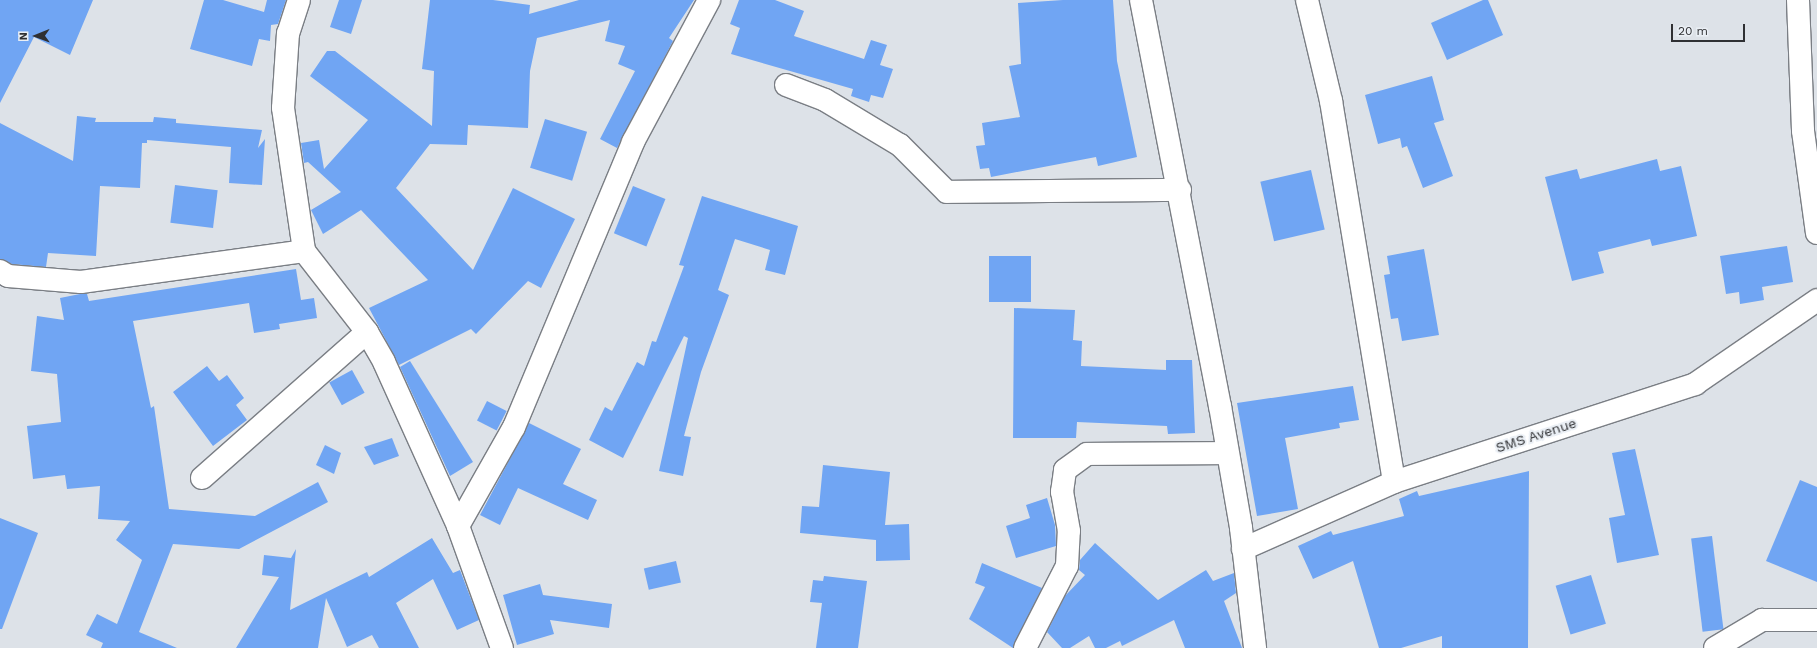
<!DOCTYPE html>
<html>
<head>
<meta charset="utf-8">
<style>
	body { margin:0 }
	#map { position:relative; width:1817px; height:648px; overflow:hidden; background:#dde2e8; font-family:"Work Sans",sans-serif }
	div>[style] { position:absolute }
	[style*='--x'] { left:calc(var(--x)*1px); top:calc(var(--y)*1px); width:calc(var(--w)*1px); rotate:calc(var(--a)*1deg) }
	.building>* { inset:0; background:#70a5f3; transform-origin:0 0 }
	.roads { filter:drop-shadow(1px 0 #7a7e84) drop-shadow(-1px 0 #7a7e84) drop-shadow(0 1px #7a7e84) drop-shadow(0 -1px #7a7e84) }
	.minor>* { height:22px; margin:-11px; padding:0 11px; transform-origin:11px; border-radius:11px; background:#fff }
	span { translate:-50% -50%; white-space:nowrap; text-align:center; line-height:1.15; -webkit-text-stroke:4px #eaeff5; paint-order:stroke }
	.street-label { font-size:14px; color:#2f3033 }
	.north { position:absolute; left:16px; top:16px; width:40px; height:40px; -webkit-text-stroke:3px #eaeff5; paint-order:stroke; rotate:269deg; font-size:11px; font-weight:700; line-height:16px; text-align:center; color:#2f3033 }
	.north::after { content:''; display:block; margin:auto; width:14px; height:18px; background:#2f3033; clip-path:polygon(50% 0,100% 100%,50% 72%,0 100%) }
	.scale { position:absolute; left:1671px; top:24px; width:74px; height:18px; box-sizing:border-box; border:2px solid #2f3033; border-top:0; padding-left:5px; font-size:12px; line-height:14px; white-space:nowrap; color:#2f3033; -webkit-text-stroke:3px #eaeff5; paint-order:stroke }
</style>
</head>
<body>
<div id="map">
	<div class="building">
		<i style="clip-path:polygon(0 0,93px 0,70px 55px,34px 37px,0 103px)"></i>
		<i style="clip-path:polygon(204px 0,223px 0,264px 12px,267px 0,286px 0,278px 24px,271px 25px,270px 41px,259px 39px,252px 66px,190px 49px)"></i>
		<i style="clip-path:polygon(339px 0,362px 0,351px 34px,330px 27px)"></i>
		<i style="clip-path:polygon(430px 0,493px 0,530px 5px,529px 14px,579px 0,694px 0,669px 38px,673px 41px,617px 148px,600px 139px,635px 71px,618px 64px,625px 46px,605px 41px,610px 20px,537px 38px,530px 71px,528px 128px,468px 125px,467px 145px,430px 144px,396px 188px,473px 270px,513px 188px,575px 219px,541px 288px,528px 281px,476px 334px,471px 329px,399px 365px,369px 308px,428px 280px,361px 210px,323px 234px,311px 210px,341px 192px,308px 162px,304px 163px,301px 143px,319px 140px,324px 169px,368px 120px,310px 76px,327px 51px,335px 51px,432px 126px,434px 71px,422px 69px)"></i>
		<i style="clip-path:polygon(739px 0,775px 0,804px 11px,794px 36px,864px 59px,871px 40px,887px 45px,880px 65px,893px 69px,883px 98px,871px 95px,869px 102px,851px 96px,853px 89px,731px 54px,740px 28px,730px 24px)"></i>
		<i style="clip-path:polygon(1063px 0,1113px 0,1117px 61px,1137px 157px,1098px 166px,1096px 157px,991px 177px,989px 168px,980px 169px,976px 146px,985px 145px,982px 123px,1020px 117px,1009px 66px,1021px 64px,1018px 3px)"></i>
		<i style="clip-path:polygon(1483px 0,1488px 0,1503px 35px,1447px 60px,1431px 23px)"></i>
		<i style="clip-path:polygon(1432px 76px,1444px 120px,1434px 123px,1453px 176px,1423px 188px,1407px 146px,1402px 148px,1400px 138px,1378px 144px,1365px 95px)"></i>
		<i style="clip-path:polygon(77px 116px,96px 118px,95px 122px,153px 122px,154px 117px,176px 119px,176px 123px,262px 130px,258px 148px,265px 139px,262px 185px,229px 183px,231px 147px,147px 140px,147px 143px,142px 143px,140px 188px,100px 186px,96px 256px,48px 253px,46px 267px,12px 264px,0 259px,0 123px,73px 161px)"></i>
		<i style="left:545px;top:119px;width:44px;height:51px;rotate:17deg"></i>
		<i style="clip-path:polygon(1657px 159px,1660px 171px,1681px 166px,1697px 236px,1652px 246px,1650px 239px,1598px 252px,1604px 273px,1572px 281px,1545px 177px,1577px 169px,1580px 179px)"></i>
		<i style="left:1311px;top:170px;width:61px;height:52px;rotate:77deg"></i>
		<i style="left:175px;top:185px;width:43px;height:38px;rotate:7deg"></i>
		<i style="left:633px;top:186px;width:35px;height:51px;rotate:22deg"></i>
		<i style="clip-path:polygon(702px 196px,798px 226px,785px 275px,765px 270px,770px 250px,735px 239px,718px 290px,729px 295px,701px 372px,684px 436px,691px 437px,683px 476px,659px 471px,688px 338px,684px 336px,623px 458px,589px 440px,605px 407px,612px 411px,637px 362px,644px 366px,652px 341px,656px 342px,684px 266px,679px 265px)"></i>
		<i style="clip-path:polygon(1787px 246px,1793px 282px,1762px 287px,1764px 300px,1740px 304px,1739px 292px,1726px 294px,1720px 256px)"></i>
		<i style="clip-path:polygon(1424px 249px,1439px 335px,1402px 341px,1398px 318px,1391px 319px,1384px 275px,1390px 274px,1387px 256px)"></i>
		<i style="left:1031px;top:256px;width:46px;height:42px;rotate:90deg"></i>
		<i style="clip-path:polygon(296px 269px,301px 300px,314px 298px,317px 318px,279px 324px,280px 329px,254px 333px,249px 303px,133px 321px,151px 408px,154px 406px,169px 509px,255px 516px,318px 482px,328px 502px,239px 549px,173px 544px,139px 632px,177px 648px,101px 648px,103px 643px,86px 635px,97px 614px,117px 624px,142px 560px,116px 540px,130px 521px,98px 519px,100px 486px,67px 489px,65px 475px,33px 479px,27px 426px,61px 422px,57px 374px,31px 371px,37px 316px,64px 320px,60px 298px,80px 294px,87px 294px,89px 301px)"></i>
		<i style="clip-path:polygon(1014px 308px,1075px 310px,1073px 340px,1082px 341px,1081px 366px,1166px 370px,1166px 360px,1192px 360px,1195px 433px,1168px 434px,1167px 426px,1077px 422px,1076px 438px,1013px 438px)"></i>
		<i style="clip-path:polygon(410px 361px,473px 462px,450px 476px,400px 367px)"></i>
		<i style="clip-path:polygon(207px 366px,219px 381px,227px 375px,244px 398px,236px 405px,247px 420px,213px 446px,173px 392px)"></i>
		<i style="left:352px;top:370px;width:26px;height:26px;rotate:61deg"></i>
		<i style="clip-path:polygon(1353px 386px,1359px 420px,1339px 423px,1340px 428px,1285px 438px,1298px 509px,1257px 516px,1237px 403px)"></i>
		<i style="left:487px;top:401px;width:22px;height:22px;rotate:27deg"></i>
		<i style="clip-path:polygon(529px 423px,581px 449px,563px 484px,597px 500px,588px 520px,518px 488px,500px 525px,480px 515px)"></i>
		<i style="clip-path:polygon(392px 438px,399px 456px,374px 465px,364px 447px)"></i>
		<i style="clip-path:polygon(325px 445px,341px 453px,334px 474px,316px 465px)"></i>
		<i style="clip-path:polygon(1635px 449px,1659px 555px,1617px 563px,1609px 518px,1625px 515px,1612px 453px)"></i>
		<i style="clip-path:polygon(823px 465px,890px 472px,885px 525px,909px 524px,910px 560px,876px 561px,876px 540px,800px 533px,802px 506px,819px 507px)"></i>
		<i style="clip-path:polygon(1529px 471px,1528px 648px,1442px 648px,1442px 636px,1401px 648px,1379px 648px,1353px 561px,1313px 579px,1298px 546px,1331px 531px,1333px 535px,1404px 516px,1399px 499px,1417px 491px,1419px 496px)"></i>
		<i style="clip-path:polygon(1800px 480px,1817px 487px,1817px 582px,1766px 561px)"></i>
		<i style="clip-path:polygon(1047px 498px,1055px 525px,1056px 546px,1016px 558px,1006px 526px,1030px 518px,1026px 505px)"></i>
		<i style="clip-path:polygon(0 518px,38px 533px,2px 629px,0 629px)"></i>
		<i style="left:1712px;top:536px;width:94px;height:21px;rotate:83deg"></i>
		<i style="clip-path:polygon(432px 538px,453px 573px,460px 570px,479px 620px,457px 630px,433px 579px,396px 603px,419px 648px,379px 648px,372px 635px,347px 647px,326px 598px,318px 648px,236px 648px,279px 577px,262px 575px,264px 555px,291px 558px,296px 549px,290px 610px,367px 572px,369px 577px)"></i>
		<i style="clip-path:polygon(1095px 543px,1158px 600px,1206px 570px,1213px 581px,1234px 573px,1236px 593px,1224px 601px,1242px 648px,1185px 648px,1174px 620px,1122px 646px,1120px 641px,1106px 648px,1095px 648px,1089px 636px,1070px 648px,1062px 648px,1047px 632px,1065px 596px,1085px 575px,1079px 570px,1080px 560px)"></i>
		<i style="left:676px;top:561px;width:22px;height:33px;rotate:77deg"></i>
		<i style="clip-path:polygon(982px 563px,1042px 588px,1013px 648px,969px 619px,985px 587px,975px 583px)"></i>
		<i style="left:1591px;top:575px;width:51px;height:37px;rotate:73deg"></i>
		<i style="clip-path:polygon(824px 576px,867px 581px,858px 648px,816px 648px,822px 603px,810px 602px,813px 580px,823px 581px)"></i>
		<i style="clip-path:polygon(540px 584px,543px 595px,612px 604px,609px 628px,550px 620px,554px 634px,517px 645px,503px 595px)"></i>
	</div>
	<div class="roads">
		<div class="minor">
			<i style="--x:299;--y:0;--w:35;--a:108"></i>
			<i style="--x:288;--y:33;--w:75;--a:93.8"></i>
			<i style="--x:283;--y:108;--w:145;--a:81.6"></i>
			<i style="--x:304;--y:251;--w:103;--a:52.1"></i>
			<i style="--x:367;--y:332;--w:34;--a:60"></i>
			<i style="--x:384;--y:362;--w:180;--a:65.7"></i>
			<i style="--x:458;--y:526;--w:130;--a:70.2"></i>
			<i style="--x:1141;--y:0;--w:414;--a:79"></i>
			<i style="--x:1220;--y:406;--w:124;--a:80.2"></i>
			<i style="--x:1241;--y:528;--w:121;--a:83.3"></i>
			<i style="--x:1307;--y:0;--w:104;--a:76.6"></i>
			<i style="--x:1331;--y:101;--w:386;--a:80.6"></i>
			<i style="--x:1798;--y:0;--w:131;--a:87.8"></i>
			<i style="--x:1803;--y:131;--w:103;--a:82.2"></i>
			<i style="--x:786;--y:85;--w:42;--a:21"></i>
			<i style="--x:825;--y:100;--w:87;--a:31"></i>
			<i style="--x:900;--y:145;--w:66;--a:45"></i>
			<i style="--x:947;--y:192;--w:233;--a:-0.5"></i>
			<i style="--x:0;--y:271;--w:9;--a:32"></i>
			<i style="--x:8;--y:276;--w:73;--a:4.7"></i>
			<i style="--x:81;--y:282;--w:225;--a:-7.9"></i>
			<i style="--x:202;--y:478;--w:220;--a:-41.5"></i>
			<i style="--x:458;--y:526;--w:114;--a:-60.5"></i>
			<i style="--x:514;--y:427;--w:309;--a:-67.3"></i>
			<i style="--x:633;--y:142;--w:161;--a:-61.8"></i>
			<i style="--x:1243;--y:549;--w:165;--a:-23.9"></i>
			<i style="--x:1394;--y:482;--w:317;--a:-18"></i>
			<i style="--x:1695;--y:384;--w:148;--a:-34.5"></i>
			<i style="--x:1025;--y:648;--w:92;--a:-62.9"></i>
			<i style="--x:1067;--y:566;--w:35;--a:-87"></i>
			<i style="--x:1069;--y:531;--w:40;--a:-100"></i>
			<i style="--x:1062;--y:492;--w:22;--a:-82"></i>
			<i style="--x:1065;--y:470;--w:27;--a:-36"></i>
			<i style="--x:1087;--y:454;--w:140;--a:-0.4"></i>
			<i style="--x:1715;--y:648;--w:55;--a:-30.8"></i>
			<i style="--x:1762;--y:620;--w:55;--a:0"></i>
		</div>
	</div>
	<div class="street-label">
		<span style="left:1536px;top:435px;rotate:-18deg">SMS Avenue</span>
	</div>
	<div class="north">N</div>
	<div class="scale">20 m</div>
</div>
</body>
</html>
